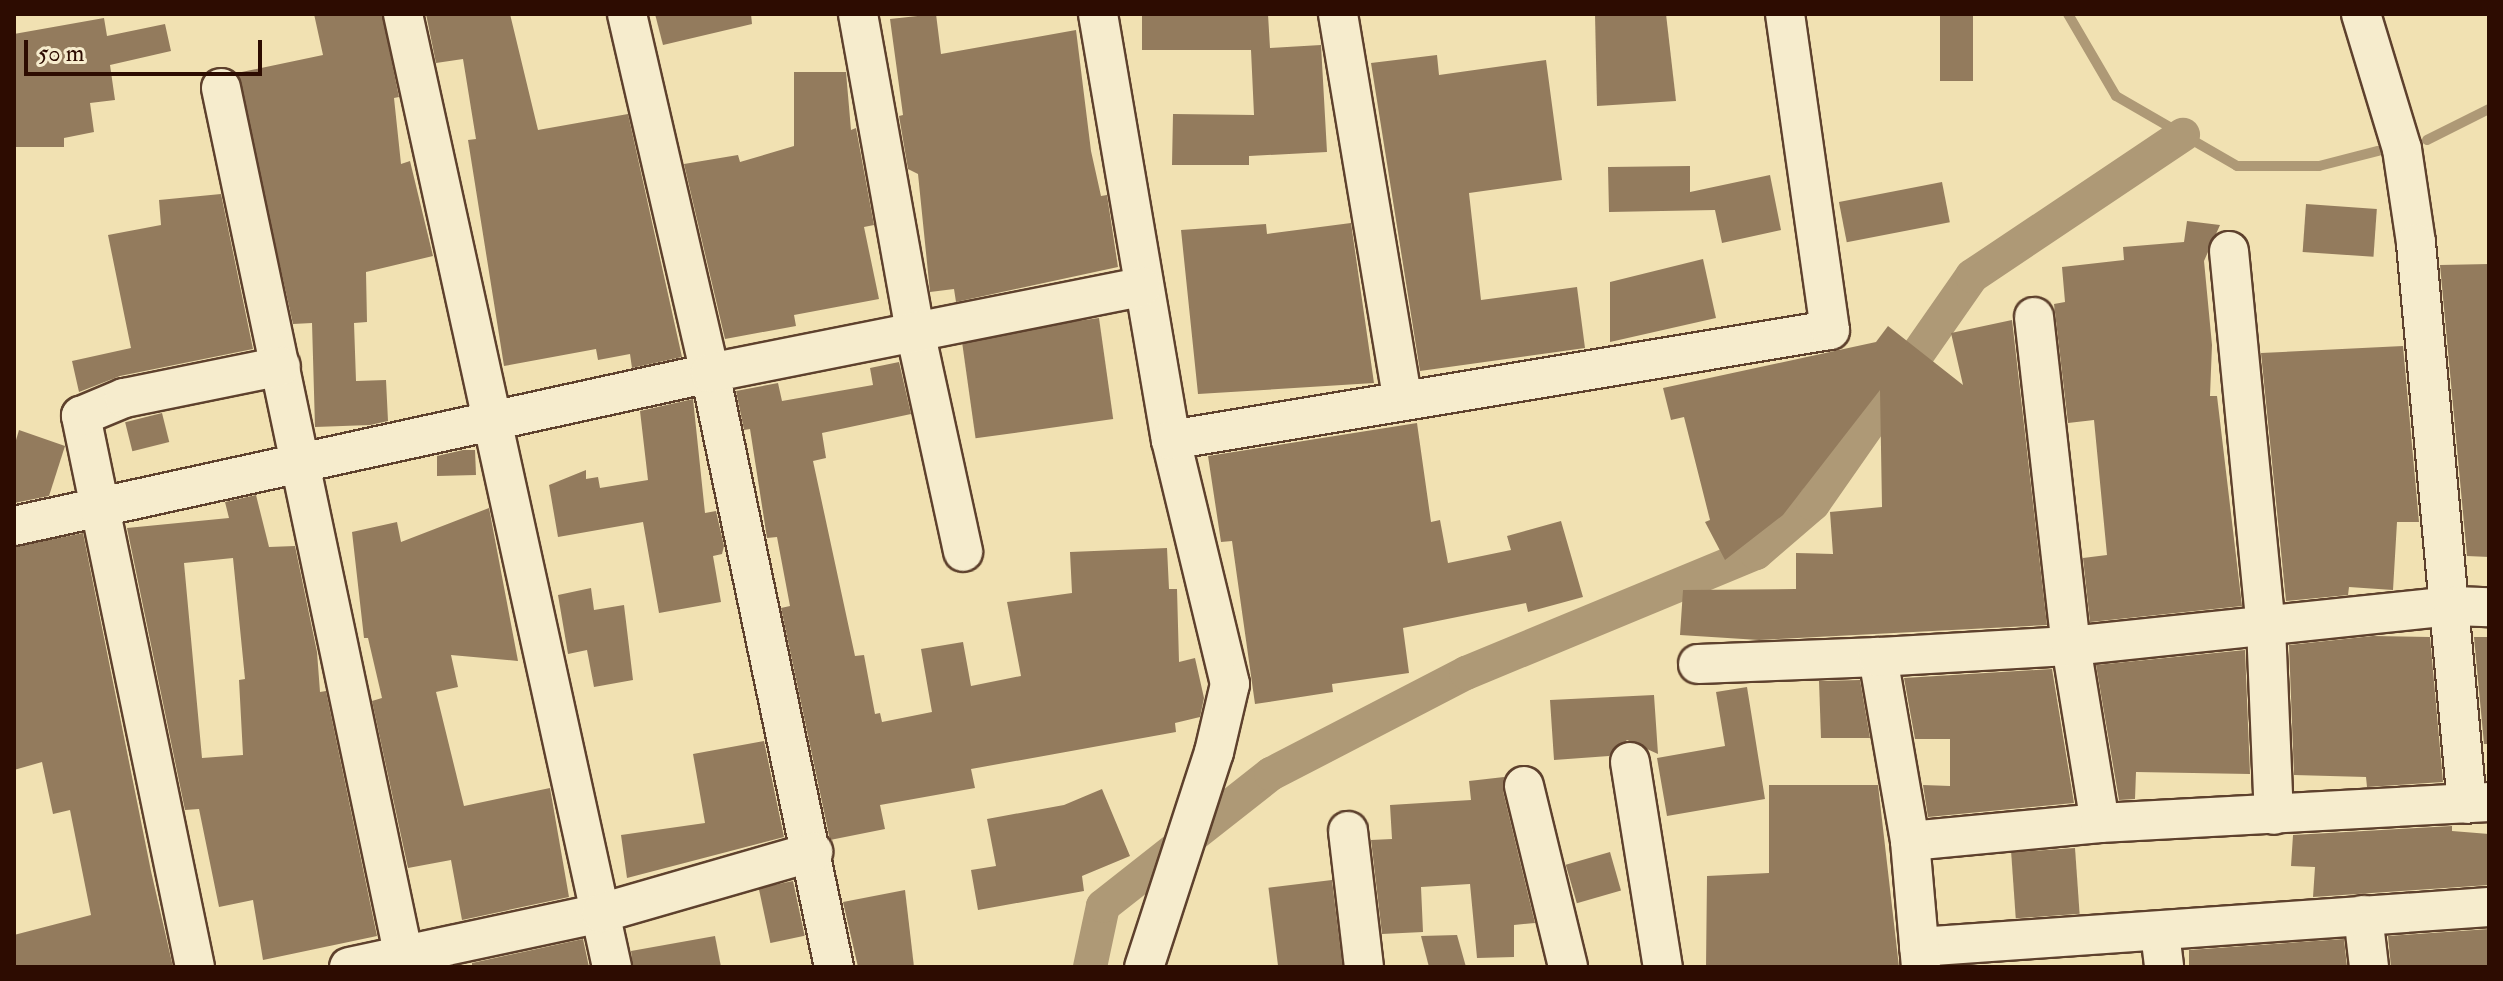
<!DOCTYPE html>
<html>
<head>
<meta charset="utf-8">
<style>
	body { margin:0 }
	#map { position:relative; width:2503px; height:981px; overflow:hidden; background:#f1e1b2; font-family:"IM FELL Double Pica",serif }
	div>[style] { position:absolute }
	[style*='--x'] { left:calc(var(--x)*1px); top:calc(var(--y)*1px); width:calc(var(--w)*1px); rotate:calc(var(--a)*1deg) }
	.stream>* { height:10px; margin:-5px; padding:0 5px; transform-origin:5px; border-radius:5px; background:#ae9976 }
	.canal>* { height:34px; margin:-17px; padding:0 17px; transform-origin:17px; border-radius:17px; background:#ae9976 }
	.building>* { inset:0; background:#937b5d; transform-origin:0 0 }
	.roads { filter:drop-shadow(2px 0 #5e412d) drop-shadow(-2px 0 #5e412d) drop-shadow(0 2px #5e412d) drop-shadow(0 -2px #5e412d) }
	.street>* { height:38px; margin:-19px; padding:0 19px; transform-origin:19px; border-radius:19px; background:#f6eccd }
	span { translate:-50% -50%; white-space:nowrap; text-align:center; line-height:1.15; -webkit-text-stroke:7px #f6eccd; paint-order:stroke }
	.frame { position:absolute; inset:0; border:16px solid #2d0c01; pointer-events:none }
	.scale { position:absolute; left:24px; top:40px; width:238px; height:36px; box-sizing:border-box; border:4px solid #2d0c01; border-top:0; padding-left:10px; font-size:24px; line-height:28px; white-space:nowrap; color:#2d0c01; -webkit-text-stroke:6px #f6eccd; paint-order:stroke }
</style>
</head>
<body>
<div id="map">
	<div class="stream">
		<i style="--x:2068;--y:14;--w:95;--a:59.7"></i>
		<i style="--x:2116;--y:96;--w:140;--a:30"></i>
		<i style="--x:2237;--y:166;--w:82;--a:0"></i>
		<i style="--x:2319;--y:166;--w:61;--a:-14.3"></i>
		<i style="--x:2427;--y:140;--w:69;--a:-26.6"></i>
	</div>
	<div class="canal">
		<i style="--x:1090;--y:967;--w:62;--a:-78"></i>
		<i style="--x:1103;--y:906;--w:214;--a:-38.2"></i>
		<i style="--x:1271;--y:774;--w:220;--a:-27.4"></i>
		<i style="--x:1466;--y:673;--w:314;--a:-22.5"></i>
		<i style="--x:1756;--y:553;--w:75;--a:-40.7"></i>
		<i style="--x:1813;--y:504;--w:278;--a:-55.1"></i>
		<i style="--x:1972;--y:276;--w:254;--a:-33.8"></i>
	</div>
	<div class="building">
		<i style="clip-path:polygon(314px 14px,382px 14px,399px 97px,394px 98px,401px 164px,410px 161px,433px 256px,366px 272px,367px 322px,354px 323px,356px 381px,386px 380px,388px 421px,370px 425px,315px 427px,312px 323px,293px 324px,237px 73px,323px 55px)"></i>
		<i style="clip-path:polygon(426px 14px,510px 14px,538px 130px,628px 114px,682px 357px,632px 368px,630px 354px,598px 360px,596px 349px,504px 366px,468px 140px,476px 139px,463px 59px,436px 63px)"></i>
		<i style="clip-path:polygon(655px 14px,751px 14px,752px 24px,663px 45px)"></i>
		<i style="clip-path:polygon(936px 14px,941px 54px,1076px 30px,1091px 151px,1101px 196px,1107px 195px,1118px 267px,956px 302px,954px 289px,930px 292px,918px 174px,908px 169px,899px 116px,903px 115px,890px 19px)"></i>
		<i style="clip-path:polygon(1142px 14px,1268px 14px,1270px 48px,1321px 45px,1327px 152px,1249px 156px,1249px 165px,1172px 165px,1173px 114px,1254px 115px,1251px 50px,1142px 50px)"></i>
		<i style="clip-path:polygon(1595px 14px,1666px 14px,1676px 101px,1597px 106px)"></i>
		<i style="left:1940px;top:14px;width:33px;height:67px"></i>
		<i style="clip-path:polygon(104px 18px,107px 36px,165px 24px,171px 51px,110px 65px,115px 100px,90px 103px,94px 132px,64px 138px,64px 147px,14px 147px,14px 34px)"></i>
		<i style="clip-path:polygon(1437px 55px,1439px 75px,1546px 60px,1562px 180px,1469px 193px,1481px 300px,1577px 287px,1585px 348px,1420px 371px,1371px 63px)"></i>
		<i style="clip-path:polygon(794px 72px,846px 72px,851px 130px,856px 128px,874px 225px,864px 227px,879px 299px,794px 315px,796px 326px,725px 339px,684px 164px,738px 155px,740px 162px,794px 146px)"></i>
		<i style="clip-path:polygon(1690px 166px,1690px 192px,1770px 175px,1781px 230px,1722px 243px,1715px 210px,1609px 212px,1608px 167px)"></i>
		<i style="left:1942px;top:182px;width:41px;height:105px;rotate:79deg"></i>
		<i style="clip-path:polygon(221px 194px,253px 349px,120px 376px,79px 392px,72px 361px,131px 348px,108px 235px,161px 225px,159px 200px)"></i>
		<i style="left:2306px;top:204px;width:71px;height:48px;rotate:4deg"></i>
		<i style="clip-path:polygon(2187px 221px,2220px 225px,2204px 261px,2212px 345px,2210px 396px,2217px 396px,2242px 606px,2090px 622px,2083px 558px,2107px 555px,2094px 420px,2068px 423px,2054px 304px,2065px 302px,2062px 267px,2124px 260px,2123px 247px,2184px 242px)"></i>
		<i style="clip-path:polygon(1351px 223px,1374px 383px,1198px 394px,1181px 230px,1266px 224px,1267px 234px)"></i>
		<i style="clip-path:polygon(1703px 259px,1716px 318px,1610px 342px,1610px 282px)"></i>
		<i style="clip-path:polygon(2489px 264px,2489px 557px,2467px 556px,2440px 265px)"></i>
		<i style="left:1099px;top:318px;width:102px;height:139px;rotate:82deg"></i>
		<i style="clip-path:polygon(2012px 320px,2047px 625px,1759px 640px,1680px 635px,1683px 590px,1796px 589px,1796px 553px,1833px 554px,1830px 512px,1882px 507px,1880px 390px,1783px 515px,1725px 560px,1705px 522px,1710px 520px,1684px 417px,1671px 420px,1663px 388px,1876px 342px,1888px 326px,1963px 385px,1951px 333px)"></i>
		<i style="clip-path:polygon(2403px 346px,2419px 522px,2397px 522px,2393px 590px,2349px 587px,2348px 595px,2286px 601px,2261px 353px)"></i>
		<i style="clip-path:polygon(899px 362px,911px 414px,822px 433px,826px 458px,813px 461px,855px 656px,864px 655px,875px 714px,880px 713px,882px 722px,932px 712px,921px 649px,963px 642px,971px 686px,1021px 676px,1007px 602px,1072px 593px,1070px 552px,1167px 548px,1169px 589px,1177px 589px,1179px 662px,1195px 658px,1204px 698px,1200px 717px,1175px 723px,1176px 732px,971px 769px,975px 788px,880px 805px,885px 829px,830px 840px,781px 608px,790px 606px,777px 537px,767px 538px,750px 429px,744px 430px,736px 391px,778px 383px,782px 401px,873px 385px,870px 368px)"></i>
		<i style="clip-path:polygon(693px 399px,705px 513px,716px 511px,724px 546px,722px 554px,713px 556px,721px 602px,659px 613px,643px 522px,558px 537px,549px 485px,586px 470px,586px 479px,598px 477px,600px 488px,648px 480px,640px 411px)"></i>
		<i style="left:162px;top:413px;width:30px;height:38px;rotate:76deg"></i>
		<i style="clip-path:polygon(1417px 423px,1431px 522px,1440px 520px,1448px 563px,1511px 550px,1507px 536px,1561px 521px,1583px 597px,1528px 612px,1526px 603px,1403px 628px,1409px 673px,1332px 684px,1333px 692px,1255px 704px,1232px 541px,1221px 542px,1208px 456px)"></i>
		<i style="clip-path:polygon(19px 430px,65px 446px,49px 496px,14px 503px,14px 447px)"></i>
		<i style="clip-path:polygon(463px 450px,475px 450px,476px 475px,437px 476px,437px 456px)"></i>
		<i style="clip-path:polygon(evenodd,256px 495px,269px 547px,295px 546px,317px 652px,320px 692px,326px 691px,377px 936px,263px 960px,253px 900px,219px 907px,199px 809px,185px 810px,127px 528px,229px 518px,225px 502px,256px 495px,233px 558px,245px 679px,239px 680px,243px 755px,202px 758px,184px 563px,233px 558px)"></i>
		<i style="clip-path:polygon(489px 508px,518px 661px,451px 655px,458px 687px,436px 692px,464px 806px,550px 788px,569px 897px,462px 920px,451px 860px,408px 868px,372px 701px,382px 698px,368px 638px,364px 638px,352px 532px,397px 522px,401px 542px)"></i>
		<i style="clip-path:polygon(83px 533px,151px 871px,173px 967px,14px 967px,14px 935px,91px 915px,70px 810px,53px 814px,42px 762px,14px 770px,14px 547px)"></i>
		<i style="clip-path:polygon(591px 588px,594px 610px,624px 605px,633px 680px,594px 687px,587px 650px,568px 654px,558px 595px)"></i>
		<i style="clip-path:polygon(2373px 636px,2430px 637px,2443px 782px,2367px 787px,2366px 777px,2294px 775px,2289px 645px)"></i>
		<i style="clip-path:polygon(2474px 637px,2489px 637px,2489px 744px,2484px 744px)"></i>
		<i style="clip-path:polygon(2245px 650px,2250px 774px,2136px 772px,2135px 799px,2119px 800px,2096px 665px)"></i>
		<i style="clip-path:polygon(2052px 669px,2074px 803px,1928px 817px,1923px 785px,1950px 786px,1950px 739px,1915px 739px,1904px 678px)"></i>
		<i style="clip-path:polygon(1860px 680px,1870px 738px,1821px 738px,1819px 681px)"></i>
		<i style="clip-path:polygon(1747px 687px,1765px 799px,1667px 816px,1657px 758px,1725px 746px,1716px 692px)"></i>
		<i style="clip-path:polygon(1654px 695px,1658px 754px,1627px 740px,1609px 756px,1554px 760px,1550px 700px)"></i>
		<i style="clip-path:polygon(764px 741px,784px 837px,627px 878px,621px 835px,705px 823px,693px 754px)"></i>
		<i style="clip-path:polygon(1504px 777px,1503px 791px,1535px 923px,1514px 925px,1514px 957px,1477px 958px,1470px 884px,1421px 887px,1423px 932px,1382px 934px,1371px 840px,1392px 839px,1390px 805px,1471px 800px,1469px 781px)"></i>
		<i style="clip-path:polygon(1769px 785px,1878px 785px,1899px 967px,1706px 967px,1707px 876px,1769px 873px)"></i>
		<i style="clip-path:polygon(1102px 789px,1130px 856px,1082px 876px,1084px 891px,978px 910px,971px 870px,996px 866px,987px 819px,1064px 805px)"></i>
		<i style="clip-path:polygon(2452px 826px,2452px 831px,2489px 834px,2489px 885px,2313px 897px,2315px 867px,2291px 866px,2293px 835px)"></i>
		<i style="left:2075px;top:848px;width:66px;height:64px;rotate:86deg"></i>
		<i style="left:1610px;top:852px;width:40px;height:46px;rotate:74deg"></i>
		<i style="left:1332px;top:880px;width:88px;height:64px;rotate:83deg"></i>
		<i style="left:793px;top:881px;width:56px;height:35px;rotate:78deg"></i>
		<i style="clip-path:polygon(905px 890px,914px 967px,858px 967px,843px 902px)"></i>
		<i style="clip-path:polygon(2489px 929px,2489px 967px,2391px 967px,2388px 936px)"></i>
		<i style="clip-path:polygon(1457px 935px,1466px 967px,1429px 967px,1421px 936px)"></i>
		<i style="clip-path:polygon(715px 936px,721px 967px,633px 967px,631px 951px)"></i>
		<i style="clip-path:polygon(583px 939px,589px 967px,472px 967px,472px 963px)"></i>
		<i style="clip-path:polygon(2344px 939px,2347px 967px,2189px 967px,2189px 950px)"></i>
	</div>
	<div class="roads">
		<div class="street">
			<i style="--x:403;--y:14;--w:976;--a:77.63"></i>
			<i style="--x:627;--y:14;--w:368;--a:77"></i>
			<i style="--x:710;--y:373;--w:607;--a:78.21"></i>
			<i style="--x:858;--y:14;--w:322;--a:79.8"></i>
			<i style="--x:915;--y:331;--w:226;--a:77.7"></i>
			<i style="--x:1098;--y:14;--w:432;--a:80.3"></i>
			<i style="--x:1171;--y:440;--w:251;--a:76.4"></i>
			<i style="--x:1230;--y:684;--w:70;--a:103.2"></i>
			<i style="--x:1214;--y:752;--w:226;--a:108"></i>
			<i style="--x:1338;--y:14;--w:392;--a:80.5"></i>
			<i style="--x:2361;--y:14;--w:141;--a:73.1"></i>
			<i style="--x:2402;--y:149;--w:95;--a:81.5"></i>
			<i style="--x:2416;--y:243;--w:563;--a:84.81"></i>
			<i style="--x:221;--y:88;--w:898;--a:78.11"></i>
			<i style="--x:2229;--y:251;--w:378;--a:84.4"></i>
			<i style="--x:2266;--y:627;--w:188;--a:87.6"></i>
			<i style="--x:2034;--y:317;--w:331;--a:83.6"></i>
			<i style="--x:2071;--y:646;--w:179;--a:80.7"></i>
			<i style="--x:1171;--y:440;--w:668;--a:-9.48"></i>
			<i style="--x:1830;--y:330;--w:319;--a:-98.1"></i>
			<i style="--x:14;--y:526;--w:713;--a:-12.4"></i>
			<i style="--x:710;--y:373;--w:440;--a:-11.3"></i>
			<i style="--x:1698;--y:664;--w:180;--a:-2.2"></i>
			<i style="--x:1630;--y:762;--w:208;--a:80.9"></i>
			<i style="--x:1524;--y:786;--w:186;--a:76.3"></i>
			<i style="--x:1348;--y:831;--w:137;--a:83.3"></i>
			<i style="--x:1910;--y:841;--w:191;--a:-5.4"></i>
			<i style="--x:2100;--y:823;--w:390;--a:-3.1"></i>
			<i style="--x:2363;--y:915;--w:52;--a:83.4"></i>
			<i style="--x:2160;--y:933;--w:34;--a:83"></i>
			<i style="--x:1919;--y:947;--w:571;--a:-4.01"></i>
			<i style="--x:195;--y:967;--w:563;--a:-101.69"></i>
			<i style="--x:81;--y:416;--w:47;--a:-22.7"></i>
			<i style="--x:124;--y:398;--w:160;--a:-11.5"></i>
			<i style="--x:349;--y:967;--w:258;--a:-12.1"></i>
			<i style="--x:601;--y:913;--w:221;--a:-16.1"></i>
			<i style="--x:1921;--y:967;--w:126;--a:-95"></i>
			<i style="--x:1910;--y:841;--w:187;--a:-99.9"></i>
			<i style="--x:1878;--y:657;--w:193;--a:-3.3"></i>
			<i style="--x:2071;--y:646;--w:384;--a:-6"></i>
			<i style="--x:2453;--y:606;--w:36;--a:2"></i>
		</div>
	</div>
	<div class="frame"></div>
	<div class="scale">50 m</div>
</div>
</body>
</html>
